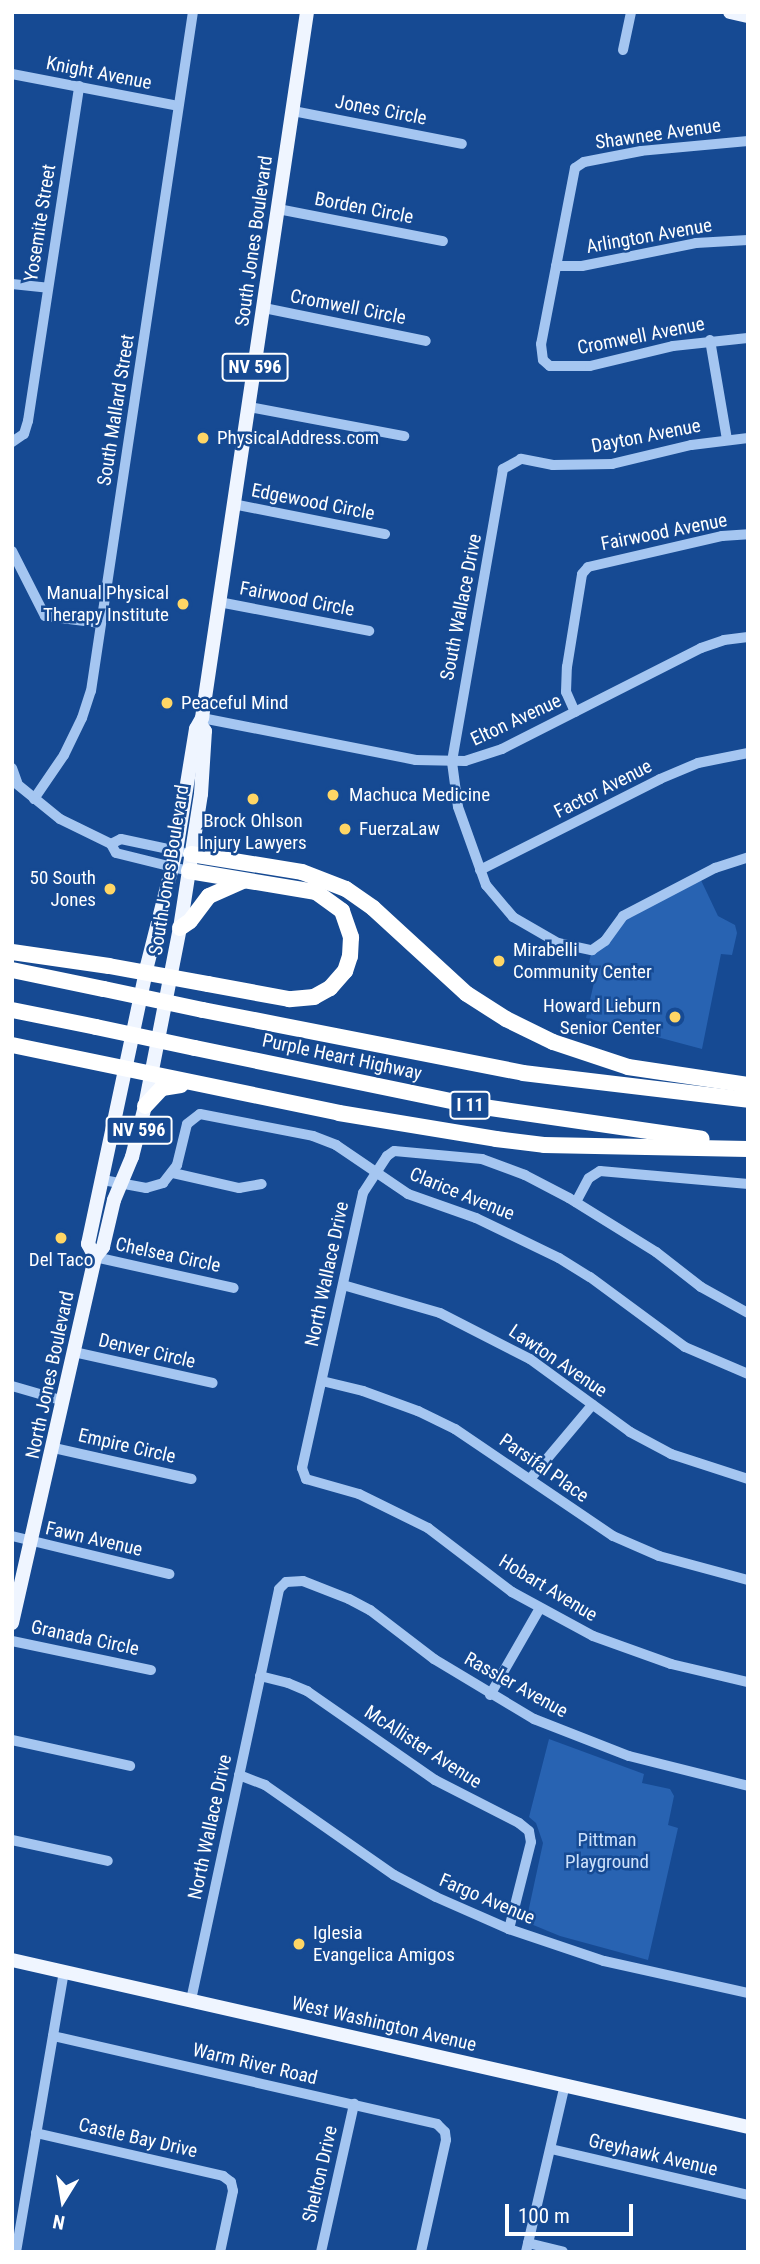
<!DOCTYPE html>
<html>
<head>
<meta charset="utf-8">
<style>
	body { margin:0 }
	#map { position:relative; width:760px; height:2264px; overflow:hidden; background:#164a93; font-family:"Roboto Condensed",sans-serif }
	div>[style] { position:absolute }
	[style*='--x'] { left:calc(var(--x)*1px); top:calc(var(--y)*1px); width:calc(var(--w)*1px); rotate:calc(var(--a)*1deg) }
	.green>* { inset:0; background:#2863b2 }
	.minor>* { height:10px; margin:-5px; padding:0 5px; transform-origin:5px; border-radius:5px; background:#a5c6f1 }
	.major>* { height:14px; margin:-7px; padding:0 7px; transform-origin:7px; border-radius:7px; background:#eff5ff }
	.highway>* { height:16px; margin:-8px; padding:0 8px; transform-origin:8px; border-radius:8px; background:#fff }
	.highway-bridge>* { height:16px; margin:-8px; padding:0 8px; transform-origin:8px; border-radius:8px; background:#fff }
	.dots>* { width:19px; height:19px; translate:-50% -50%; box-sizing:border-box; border:4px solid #164a93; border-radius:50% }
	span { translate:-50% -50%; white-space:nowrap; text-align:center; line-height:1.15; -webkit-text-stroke:5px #164a93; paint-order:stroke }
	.shield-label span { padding:2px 5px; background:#164a93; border:2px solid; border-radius:5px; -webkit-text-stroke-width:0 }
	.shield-label { font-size:18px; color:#fff; font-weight:700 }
	.street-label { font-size:19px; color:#fff }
	.poi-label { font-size:19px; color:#fff }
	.left { translate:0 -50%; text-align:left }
	.right { translate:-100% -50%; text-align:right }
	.park-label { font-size:19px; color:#cce1fc }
	.frame { position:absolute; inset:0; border:14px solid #fff; pointer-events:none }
	.north { position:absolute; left:28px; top:2166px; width:70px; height:70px; -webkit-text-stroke:5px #164a93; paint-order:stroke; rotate:191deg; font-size:19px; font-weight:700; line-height:28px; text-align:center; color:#fff }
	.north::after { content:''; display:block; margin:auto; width:24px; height:32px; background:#fff; clip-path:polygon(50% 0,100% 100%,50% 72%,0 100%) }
	.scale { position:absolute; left:505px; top:2204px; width:128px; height:32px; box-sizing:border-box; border:4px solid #fff; border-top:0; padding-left:9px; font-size:21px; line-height:24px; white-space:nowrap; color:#fff; -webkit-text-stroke:5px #164a93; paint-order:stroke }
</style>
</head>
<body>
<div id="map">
	<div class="green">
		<i style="clip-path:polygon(699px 876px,718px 916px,735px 925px,737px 933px,732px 955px,721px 954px,702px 1049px,586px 1018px,595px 978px,589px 962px,592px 950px,614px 927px)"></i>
		<i style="clip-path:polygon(549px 1739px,644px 1774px,642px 1783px,670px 1789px,674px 1796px,668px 1825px,678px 1828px,648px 1960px,560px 1936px,526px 1922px,543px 1843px,536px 1823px,529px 1817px)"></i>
	</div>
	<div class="minor">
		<i style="--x:623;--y:50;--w:39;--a:-78"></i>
		<i style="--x:12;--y:74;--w:169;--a:10.9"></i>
		<i style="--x:293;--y:111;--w:172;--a:11"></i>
		<i style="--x:748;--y:141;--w:107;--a:174.7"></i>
		<i style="--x:641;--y:151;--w:58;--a:169.1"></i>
		<i style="--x:584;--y:162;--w:11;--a:146"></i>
		<i style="--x:575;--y:168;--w:179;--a:100.9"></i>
		<i style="--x:541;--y:344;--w:16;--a:83"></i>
		<i style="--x:543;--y:360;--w:9;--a:41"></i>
		<i style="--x:550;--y:366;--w:40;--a:0"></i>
		<i style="--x:590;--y:366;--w:85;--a:-13.5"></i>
		<i style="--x:673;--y:346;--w:75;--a:-6.1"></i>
		<i style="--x:278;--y:209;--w:168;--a:11"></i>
		<i style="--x:556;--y:266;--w:26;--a:0"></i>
		<i style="--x:582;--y:266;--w:116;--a:-11.4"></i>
		<i style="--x:696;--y:243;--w:52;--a:-3.3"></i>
		<i style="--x:12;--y:284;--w:36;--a:6"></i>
		<i style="--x:264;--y:308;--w:165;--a:11.5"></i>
		<i style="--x:710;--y:340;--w:100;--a:80.3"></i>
		<i style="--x:249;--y:407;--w:158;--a:10.6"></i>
		<i style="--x:748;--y:438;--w:57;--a:173"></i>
		<i style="--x:691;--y:445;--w:81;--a:166.5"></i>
		<i style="--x:612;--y:464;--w:59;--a:179"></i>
		<i style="--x:553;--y:465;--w:33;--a:-169"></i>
		<i style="--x:521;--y:459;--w:21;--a:151"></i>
		<i style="--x:503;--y:469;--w:297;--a:99.9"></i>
		<i style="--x:452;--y:762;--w:45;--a:82.4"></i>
		<i style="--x:458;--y:807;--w:83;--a:70.3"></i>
		<i style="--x:486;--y:885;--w:42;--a:49.8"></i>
		<i style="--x:513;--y:917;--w:52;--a:30"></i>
		<i style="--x:558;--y:943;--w:35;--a:12"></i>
		<i style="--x:592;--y:950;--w:16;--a:-35"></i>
		<i style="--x:605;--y:941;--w:31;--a:-54"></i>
		<i style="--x:623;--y:916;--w:104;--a:-27.6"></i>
		<i style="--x:715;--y:868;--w:35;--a:-18"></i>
		<i style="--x:12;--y:442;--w:14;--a:-34"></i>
		<i style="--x:24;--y:434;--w:14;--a:-73"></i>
		<i style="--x:28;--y:421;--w:339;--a:-81.3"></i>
		<i style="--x:233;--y:504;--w:155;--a:11.2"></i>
		<i style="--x:12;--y:551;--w:73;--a:63.1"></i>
		<i style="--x:45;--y:616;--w:56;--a:7.1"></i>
		<i style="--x:219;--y:602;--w:153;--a:10.9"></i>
		<i style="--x:575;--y:712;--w:22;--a:-114"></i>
		<i style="--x:566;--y:692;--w:25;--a:-88"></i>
		<i style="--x:567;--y:667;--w:94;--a:-80.8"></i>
		<i style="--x:582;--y:574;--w:9;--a:-49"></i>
		<i style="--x:588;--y:567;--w:138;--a:-13"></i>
		<i style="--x:722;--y:536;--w:26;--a:-4"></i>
		<i style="--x:202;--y:718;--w:218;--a:11.1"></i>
		<i style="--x:416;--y:760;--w:49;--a:1.2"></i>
		<i style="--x:465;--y:761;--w:39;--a:-18"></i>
		<i style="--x:502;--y:749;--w:223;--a:-26.9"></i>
		<i style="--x:701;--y:648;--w:24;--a:-19"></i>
		<i style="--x:724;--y:640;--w:24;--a:-7"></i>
		<i style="--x:12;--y:768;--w:15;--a:70"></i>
		<i style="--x:12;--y:780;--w:62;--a:39.1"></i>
		<i style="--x:60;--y:819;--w:57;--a:26.1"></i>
		<i style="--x:111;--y:844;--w:10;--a:61"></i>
		<i style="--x:116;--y:853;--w:75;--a:13.9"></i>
		<i style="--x:34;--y:799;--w:53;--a:-55.7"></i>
		<i style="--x:64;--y:755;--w:41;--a:-64.1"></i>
		<i style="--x:82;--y:718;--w:28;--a:-72"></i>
		<i style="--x:91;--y:691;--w:687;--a:-81.46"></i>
		<i style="--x:111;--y:844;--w:11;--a:-27"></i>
		<i style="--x:121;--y:839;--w:62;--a:12"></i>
		<i style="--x:480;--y:870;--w:202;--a:-26.8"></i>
		<i style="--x:660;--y:779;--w:41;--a:-22.8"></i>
		<i style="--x:698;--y:763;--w:51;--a:-11.3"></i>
		<i style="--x:173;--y:1173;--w:68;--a:12.8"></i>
		<i style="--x:239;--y:1188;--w:23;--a:-10"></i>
		<i style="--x:103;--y:1180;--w:44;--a:10.5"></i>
		<i style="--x:146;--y:1188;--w:18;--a:-16"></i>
		<i style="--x:163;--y:1183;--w:23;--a:-52"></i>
		<i style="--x:177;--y:1165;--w:42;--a:-76.3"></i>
		<i style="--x:187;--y:1124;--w:16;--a:-38"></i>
		<i style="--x:200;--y:1114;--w:115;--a:11"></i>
		<i style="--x:313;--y:1136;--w:25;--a:21"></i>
		<i style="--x:336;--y:1145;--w:87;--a:34.2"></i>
		<i style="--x:408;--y:1194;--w:72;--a:19.4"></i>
		<i style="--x:476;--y:1218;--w:92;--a:25.7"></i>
		<i style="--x:559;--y:1258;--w:36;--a:32"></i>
		<i style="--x:590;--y:1277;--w:118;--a:36.4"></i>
		<i style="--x:685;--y:1347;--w:69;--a:23.2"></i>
		<i style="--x:576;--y:1202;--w:27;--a:-62"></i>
		<i style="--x:589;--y:1178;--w:13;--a:-32"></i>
		<i style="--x:600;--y:1171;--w:149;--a:5"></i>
		<i style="--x:95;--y:1257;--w:142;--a:12.6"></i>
		<i style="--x:343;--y:1285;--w:101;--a:16.1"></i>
		<i style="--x:440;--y:1313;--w:101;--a:27.1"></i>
		<i style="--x:530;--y:1359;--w:124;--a:36.1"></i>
		<i style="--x:630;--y:1432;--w:47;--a:28.2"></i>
		<i style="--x:671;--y:1454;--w:81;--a:18"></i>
		<i style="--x:748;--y:1313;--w:54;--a:-151"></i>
		<i style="--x:701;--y:1287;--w:57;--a:-142.1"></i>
		<i style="--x:656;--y:1252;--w:102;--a:-148.2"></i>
		<i style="--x:569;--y:1198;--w:50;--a:-152.4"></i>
		<i style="--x:525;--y:1175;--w:46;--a:-159.6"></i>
		<i style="--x:482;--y:1159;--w:88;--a:-174.8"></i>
		<i style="--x:394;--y:1151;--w:9;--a:144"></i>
		<i style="--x:387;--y:1156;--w:44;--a:123"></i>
		<i style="--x:363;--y:1193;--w:282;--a:102.5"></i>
		<i style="--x:302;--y:1468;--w:12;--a:70"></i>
		<i style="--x:306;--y:1479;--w:55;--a:15.8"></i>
		<i style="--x:359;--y:1494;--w:77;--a:26.2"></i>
		<i style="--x:428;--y:1528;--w:106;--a:37.3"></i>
		<i style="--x:512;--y:1592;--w:92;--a:28.5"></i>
		<i style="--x:593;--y:1636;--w:83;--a:19.7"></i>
		<i style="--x:671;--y:1664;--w:79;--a:13.2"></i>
		<i style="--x:74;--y:1352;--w:142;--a:12.6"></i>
		<i style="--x:322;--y:1381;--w:42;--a:13.7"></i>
		<i style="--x:363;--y:1391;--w:59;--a:20"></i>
		<i style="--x:418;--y:1411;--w:41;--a:25.9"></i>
		<i style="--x:455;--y:1429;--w:191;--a:34.1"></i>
		<i style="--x:613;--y:1536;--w:50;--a:23.5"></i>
		<i style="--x:659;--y:1556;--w:92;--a:15.1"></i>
		<i style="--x:12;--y:1386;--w:54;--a:16.1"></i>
		<i style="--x:54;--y:1448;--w:141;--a:12.7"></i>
		<i style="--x:530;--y:1479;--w:97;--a:-50"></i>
		<i style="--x:12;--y:1536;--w:162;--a:13.6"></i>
		<i style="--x:12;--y:1641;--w:142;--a:11.8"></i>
		<i style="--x:260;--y:1676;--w:29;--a:14"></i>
		<i style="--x:288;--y:1683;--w:21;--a:23"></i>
		<i style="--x:307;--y:1691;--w:156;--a:34.8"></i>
		<i style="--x:435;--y:1780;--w:94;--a:27.1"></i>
		<i style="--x:519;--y:1823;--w:13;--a:39"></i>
		<i style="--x:529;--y:1831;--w:11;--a:80"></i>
		<i style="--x:531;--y:1842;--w:90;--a:104.2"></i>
		<i style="--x:490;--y:1695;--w:100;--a:-60.1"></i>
		<i style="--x:12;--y:1740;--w:121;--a:12.4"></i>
		<i style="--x:239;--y:1775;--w:28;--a:21"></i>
		<i style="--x:265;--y:1785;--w:157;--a:34.9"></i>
		<i style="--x:394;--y:1875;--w:47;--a:27.6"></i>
		<i style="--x:436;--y:1897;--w:80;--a:23.7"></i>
		<i style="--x:509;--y:1929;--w:100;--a:18.6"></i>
		<i style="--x:604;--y:1961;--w:148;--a:12.5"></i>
		<i style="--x:12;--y:1840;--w:98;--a:12.3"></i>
		<i style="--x:191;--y:2000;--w:420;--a:-77.9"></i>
		<i style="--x:279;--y:1589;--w:10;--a:-45"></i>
		<i style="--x:286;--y:1582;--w:17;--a:-3"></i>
		<i style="--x:303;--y:1581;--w:49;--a:21.4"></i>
		<i style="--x:349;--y:1599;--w:24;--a:28"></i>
		<i style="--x:370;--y:1610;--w:81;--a:37.4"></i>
		<i style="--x:434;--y:1659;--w:117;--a:31"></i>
		<i style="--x:534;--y:1719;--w:102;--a:21.3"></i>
		<i style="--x:629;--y:1756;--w:123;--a:14.1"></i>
		<i style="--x:53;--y:2036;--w:394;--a:12.9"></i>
		<i style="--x:437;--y:2124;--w:11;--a:45"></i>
		<i style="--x:445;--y:2132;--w:8;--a:83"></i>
		<i style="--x:446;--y:2140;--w:115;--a:102.6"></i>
		<i style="--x:36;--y:2133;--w:192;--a:12.9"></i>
		<i style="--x:223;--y:2176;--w:10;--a:37"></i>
		<i style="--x:231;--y:2182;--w:9;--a:77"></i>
		<i style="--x:233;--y:2191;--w:62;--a:102"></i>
		<i style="--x:551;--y:2149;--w:202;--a:13.1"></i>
		<i style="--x:528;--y:2243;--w:36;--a:14"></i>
		<i style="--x:16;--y:2252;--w:285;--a:-80.3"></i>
		<i style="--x:321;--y:2252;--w:152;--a:-77.4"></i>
		<i style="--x:526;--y:2252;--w:171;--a:-76.9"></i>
	</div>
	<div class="major">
		<i style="--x:730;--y:12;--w:18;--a:13"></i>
		<i style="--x:95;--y:1257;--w:15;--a:-118"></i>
		<i style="--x:88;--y:1244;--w:284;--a:-78"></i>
		<i style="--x:147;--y:966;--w:119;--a:-75.8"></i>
		<i style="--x:176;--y:851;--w:124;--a:-80.7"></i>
		<i style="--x:196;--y:729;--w:13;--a:-61"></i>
		<i style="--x:202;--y:718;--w:714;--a:-81.54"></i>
		<i style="--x:12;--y:1623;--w:375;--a:-77.2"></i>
		<i style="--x:95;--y:1257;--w:13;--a:-51"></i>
		<i style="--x:103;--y:1247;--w:48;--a:-76.8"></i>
		<i style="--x:114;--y:1200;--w:47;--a:-67.3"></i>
		<i style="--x:132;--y:1157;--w:53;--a:-75.7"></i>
		<i style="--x:145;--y:1106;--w:181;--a:-78.9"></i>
		<i style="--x:180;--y:928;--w:136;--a:-81.1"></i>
		<i style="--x:201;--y:794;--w:63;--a:-86.4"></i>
		<i style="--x:205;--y:731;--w:9;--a:-126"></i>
		<i style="--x:12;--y:1960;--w:755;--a:12.78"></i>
	</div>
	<div class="highway">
		<i style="--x:191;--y:854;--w:112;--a:9.2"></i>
		<i style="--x:302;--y:872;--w:47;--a:21.1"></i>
		<i style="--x:346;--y:889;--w:33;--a:35"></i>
		<i style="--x:373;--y:908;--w:127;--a:42.5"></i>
		<i style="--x:467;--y:994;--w:46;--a:32.7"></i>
		<i style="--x:506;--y:1019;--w:52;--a:26.1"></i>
		<i style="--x:553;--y:1042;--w:79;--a:18.4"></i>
		<i style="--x:628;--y:1067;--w:121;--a:8.5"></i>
		<i style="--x:189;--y:871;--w:129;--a:9.4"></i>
		<i style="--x:316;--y:892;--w:32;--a:36"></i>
		<i style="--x:342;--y:911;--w:28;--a:71"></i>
		<i style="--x:351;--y:937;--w:19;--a:93"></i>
		<i style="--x:350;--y:956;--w:16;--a:108"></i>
		<i style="--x:345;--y:971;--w:23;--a:131"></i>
		<i style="--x:330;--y:988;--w:18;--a:151"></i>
		<i style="--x:314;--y:997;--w:25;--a:175"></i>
		<i style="--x:289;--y:999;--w:82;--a:-169.5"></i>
		<i style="--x:180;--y:928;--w:12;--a:-35"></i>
		<i style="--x:190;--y:921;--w:31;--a:-53"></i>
		<i style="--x:209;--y:896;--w:37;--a:-24"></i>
		<i style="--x:12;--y:952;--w:98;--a:8.2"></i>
		<i style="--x:12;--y:970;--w:94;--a:11.7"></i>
		<i style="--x:12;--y:1010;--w:86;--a:11.4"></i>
		<i style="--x:203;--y:1010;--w:326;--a:11.1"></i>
		<i style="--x:523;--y:1073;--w:227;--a:6.8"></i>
		<i style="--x:12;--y:1045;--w:334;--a:11.7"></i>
		<i style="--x:339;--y:1113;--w:159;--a:9.4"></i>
		<i style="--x:496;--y:1139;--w:48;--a:7.1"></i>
		<i style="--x:544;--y:1145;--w:204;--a:1.1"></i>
		<i style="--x:195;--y:1048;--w:281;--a:11.7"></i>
		<i style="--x:470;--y:1105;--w:234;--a:8.3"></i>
		<i style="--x:145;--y:1106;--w:25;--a:-47"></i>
		<i style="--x:162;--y:1088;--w:19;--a:-9"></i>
	</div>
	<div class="highway-bridge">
		<i style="--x:109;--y:966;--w:101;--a:10.3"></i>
		<i style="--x:104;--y:989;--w:101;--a:12"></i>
		<i style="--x:96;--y:1027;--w:101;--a:12"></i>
	</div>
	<div class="dots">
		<i style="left:203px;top:438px;background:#ffd665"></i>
		<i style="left:183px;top:604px;background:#ffd665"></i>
		<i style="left:167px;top:703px;background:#ffd665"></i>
		<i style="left:333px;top:795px;background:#ffd665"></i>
		<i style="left:253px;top:799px;background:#ffd665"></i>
		<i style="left:345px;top:829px;background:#ffd665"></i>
		<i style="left:110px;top:889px;background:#ffd665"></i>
		<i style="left:499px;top:961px;background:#ffd665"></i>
		<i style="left:675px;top:1017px;background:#ffd665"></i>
		<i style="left:61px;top:1238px;background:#ffd665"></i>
		<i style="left:299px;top:1944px;background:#ffd665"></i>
	</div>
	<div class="shield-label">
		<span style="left:255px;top:367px">NV 596</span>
		<span style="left:470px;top:1105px">I 11</span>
		<span style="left:139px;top:1130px">NV 596</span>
	</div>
	<div class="street-label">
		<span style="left:99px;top:73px;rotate:11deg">Knight Avenue</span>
		<span style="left:381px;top:110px;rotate:11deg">Jones Circle</span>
		<span style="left:658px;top:134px;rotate:-8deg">Shawnee Avenue</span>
		<span style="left:364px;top:208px;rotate:11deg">Borden Circle</span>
		<span style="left:40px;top:223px;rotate:-81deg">Yosemite Street</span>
		<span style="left:649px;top:236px;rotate:-10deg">Arlington Avenue</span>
		<span style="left:254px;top:241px;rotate:-82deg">South Jones Boulevard</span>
		<span style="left:348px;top:307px;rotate:11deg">Cromwell Circle</span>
		<span style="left:641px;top:336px;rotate:-11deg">Cromwell Avenue</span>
		<span style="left:116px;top:410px;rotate:-81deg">South Mallard Street</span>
		<span style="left:646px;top:436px;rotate:-11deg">Dayton Avenue</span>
		<span style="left:313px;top:502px;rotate:11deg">Edgewood Circle</span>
		<span style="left:664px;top:532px;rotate:-11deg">Fairwood Avenue</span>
		<span style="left:297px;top:599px;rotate:11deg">Fairwood Circle</span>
		<span style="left:461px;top:607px;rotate:-79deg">South Wallace Drive</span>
		<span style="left:516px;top:720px;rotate:-25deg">Elton Avenue</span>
		<span style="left:603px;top:789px;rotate:-27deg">Factor Avenue</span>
		<span style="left:169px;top:870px;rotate:-81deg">South Jones Boulevard</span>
		<span style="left:342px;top:1057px;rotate:12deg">Purple Heart Highway</span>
		<span style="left:462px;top:1194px;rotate:22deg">Clarice Avenue</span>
		<span style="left:168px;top:1255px;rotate:12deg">Chelsea Circle</span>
		<span style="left:327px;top:1274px;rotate:-78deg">North Wallace Drive</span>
		<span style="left:147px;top:1351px;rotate:13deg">Denver Circle</span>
		<span style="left:558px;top:1361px;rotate:34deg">Lawton Avenue</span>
		<span style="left:50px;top:1375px;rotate:-78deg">North Jones Boulevard</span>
		<span style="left:127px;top:1446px;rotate:13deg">Empire Circle</span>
		<span style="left:544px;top:1468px;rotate:35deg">Parsifal Place</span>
		<span style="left:94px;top:1539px;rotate:13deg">Fawn Avenue</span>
		<span style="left:548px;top:1588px;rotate:31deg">Hobart Avenue</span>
		<span style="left:85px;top:1638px;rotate:12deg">Granada Circle</span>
		<span style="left:516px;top:1685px;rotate:29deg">Rassler Avenue</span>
		<span style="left:423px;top:1747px;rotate:33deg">McAllister Avenue</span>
		<span style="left:210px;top:1827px;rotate:-78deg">North Wallace Drive</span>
		<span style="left:487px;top:1899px;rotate:23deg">Fargo Avenue</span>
		<span style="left:384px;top:2024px;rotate:13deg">West Washington Avenue</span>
		<span style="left:255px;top:2064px;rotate:13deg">Warm River Road</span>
		<span style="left:138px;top:2138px;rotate:13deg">Castle Bay Drive</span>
		<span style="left:653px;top:2155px;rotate:13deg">Greyhawk Avenue</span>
		<span style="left:320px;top:2174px;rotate:-77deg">Shelton Drive</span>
	</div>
	<div class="poi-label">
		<span class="left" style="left:217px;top:438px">PhysicalAddress.com</span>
		<span class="right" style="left:169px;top:604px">Manual Physical<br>Therapy Institute</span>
		<span class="left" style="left:181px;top:703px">Peaceful Mind</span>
		<span class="left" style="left:349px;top:795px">Machuca Medicine</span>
		<span style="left:253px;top:832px">Brock Ohlson<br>Injury Lawyers</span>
		<span class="left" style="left:359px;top:829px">FuerzaLaw</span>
		<span class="right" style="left:96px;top:889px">50 South<br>Jones</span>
		<span class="left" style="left:513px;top:961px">Mirabelli<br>Community Center</span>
		<span class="right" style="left:661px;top:1017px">Howard Lieburn<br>Senior Center</span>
		<span style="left:61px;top:1260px">Del Taco</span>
		<span class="left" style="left:313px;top:1944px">Iglesia<br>Evangelica Amigos</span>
	</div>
	<div class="park-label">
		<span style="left:607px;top:1851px">Pittman<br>Playground</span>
	</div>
	<div class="frame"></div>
	<div class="north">N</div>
	<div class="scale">100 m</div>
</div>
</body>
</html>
